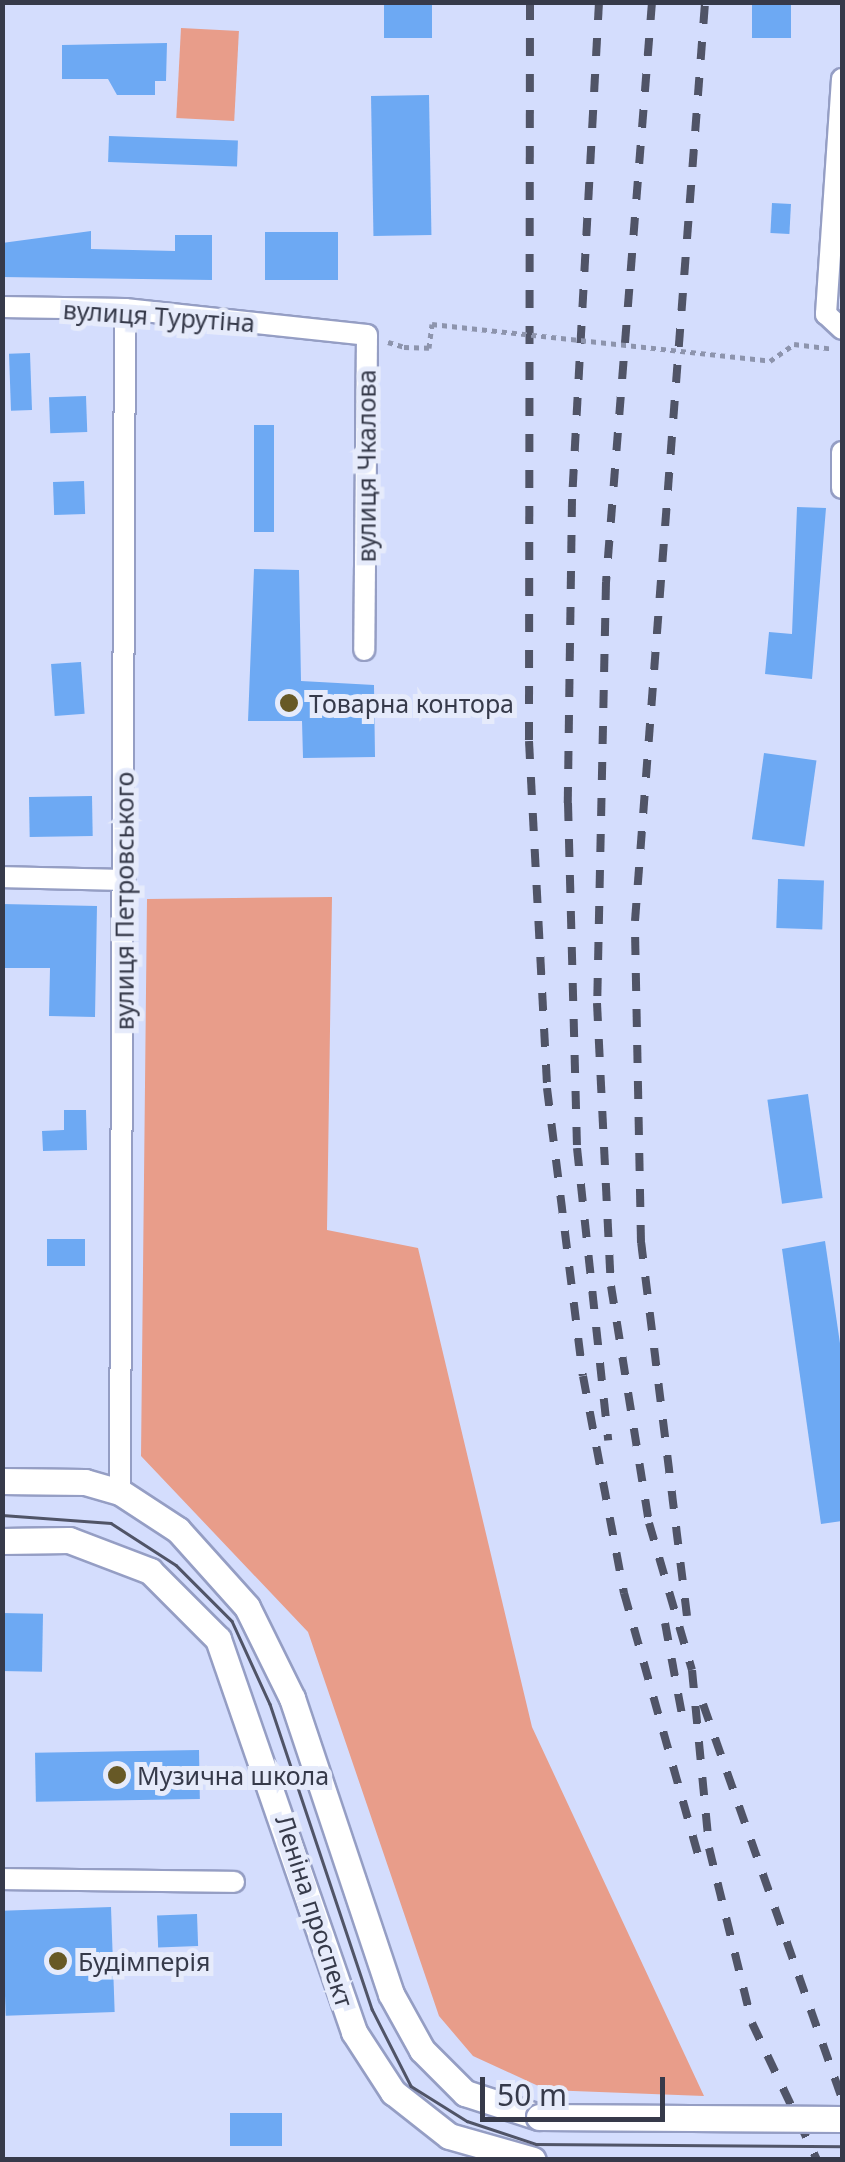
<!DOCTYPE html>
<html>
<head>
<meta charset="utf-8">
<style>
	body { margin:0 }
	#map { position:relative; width:845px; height:2162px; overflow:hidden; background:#d4ddfd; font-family:"Noto Sans",sans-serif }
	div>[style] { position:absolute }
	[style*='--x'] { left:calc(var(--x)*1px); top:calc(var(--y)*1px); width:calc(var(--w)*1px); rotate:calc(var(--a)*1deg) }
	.green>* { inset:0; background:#e89d8a; transform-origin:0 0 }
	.building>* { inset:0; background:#6da9f3; transform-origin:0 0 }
	.path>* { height:5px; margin-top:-2.5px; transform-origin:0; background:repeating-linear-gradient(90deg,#8d94ad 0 5px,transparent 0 10px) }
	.roads { filter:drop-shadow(2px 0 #959ec4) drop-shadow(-2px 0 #959ec4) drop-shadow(0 2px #959ec4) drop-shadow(0 -2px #959ec4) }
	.minor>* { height:20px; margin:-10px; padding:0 10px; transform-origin:10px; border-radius:10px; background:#fff }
	.tertiary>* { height:25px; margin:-12.5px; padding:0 12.5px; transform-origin:12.5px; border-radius:12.5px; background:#fff }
	.tram>* { height:2.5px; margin:-1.25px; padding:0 1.25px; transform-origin:1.25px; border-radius:1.25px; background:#505467 }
	.rail>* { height:8px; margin-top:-4px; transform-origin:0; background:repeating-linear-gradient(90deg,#505467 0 18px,transparent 0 36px) }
	.path-bridge>* { height:5px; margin-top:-2.5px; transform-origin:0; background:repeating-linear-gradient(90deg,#8d94ad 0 5px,transparent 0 10px) }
	.bridges { filter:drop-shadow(2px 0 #959ec4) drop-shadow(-2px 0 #959ec4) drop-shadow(0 2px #959ec4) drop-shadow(0 -2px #959ec4) }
	.tertiary-bridge>* { height:25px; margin:-12.5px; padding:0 12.5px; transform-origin:12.5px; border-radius:12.5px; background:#fff }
	.dots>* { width:28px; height:28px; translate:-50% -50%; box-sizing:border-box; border:5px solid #e6ebfb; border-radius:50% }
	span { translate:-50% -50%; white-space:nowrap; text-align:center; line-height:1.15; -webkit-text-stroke:10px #e6ebfb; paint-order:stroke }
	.street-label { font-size:25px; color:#363a4a }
	.poi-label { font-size:25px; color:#363a4a }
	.left { translate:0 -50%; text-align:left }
	.frame { position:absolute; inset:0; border:5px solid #363a4a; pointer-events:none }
	.scale { position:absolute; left:480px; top:2077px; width:185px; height:45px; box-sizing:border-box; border:5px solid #363a4a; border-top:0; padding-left:12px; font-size:30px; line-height:35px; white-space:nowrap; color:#363a4a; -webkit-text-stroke:8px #e6ebfb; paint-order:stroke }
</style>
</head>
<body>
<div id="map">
	<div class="green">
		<i style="left:181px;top:28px;width:58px;height:90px;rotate:3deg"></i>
		<i style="clip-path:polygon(332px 897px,327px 1230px,418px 1248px,532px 1727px,704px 2096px,547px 2090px,473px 2056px,439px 2016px,308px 1632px,141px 1456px,147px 899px)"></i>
	</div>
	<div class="building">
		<i style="left:384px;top:2px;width:48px;height:36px"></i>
		<i style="left:752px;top:2px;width:39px;height:36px"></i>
		<i style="clip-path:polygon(167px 43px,166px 81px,155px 81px,155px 95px,117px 95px,108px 79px,62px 79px,62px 45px)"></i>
		<i style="left:429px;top:95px;width:140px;height:58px;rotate:89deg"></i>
		<i style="left:109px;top:136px;width:129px;height:26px;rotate:2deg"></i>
		<i style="left:772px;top:203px;width:19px;height:30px;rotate:3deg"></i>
		<i style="clip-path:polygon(91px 231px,91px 249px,175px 251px,175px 235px,212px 235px,212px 280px,2px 277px,2px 243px)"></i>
		<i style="left:265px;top:232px;width:73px;height:48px"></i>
		<i style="left:30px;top:353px;width:57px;height:21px;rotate:88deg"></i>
		<i style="left:86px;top:396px;width:36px;height:37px;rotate:88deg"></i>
		<i style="left:254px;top:425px;width:20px;height:107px"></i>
		<i style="left:84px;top:481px;width:33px;height:31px;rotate:88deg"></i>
		<i style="clip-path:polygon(797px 507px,826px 508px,812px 679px,765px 674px,769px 632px,792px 634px)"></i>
		<i style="clip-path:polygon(254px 569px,299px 570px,301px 681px,374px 685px,375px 757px,303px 758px,302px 721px,248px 721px)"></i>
		<i style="left:81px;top:662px;width:52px;height:30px;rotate:86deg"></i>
		<i style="left:764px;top:753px;width:53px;height:87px;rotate:8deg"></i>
		<i style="left:92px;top:796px;width:40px;height:63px;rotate:89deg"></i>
		<i style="left:778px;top:879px;width:46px;height:49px;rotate:2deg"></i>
		<i style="clip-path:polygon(2px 904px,97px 906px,95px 1017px,49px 1016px,50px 968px,2px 968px)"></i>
		<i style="left:808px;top:1094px;width:105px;height:41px;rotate:82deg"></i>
		<i style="clip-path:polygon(64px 1110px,86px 1110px,87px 1150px,43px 1151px,42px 1131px,64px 1130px)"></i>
		<i style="left:85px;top:1239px;width:27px;height:38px;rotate:90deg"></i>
		<i style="clip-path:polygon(825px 1241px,842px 1357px,842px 1521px,821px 1524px,782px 1249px)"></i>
		<i style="left:2px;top:1613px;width:41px;height:58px;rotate:1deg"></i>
		<i style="left:199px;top:1750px;width:49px;height:164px;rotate:89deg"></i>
		<i style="left:111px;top:1907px;width:105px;height:109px;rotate:88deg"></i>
		<i style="left:197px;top:1914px;width:32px;height:40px;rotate:88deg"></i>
		<i style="left:282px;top:2113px;width:33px;height:52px;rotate:90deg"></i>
	</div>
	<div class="path">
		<i style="--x:388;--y:342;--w:17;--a:17"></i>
		<i style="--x:770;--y:361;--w:29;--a:-35"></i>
		<i style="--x:794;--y:344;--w:38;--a:7"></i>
	</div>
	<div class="roads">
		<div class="minor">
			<i style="--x:842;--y:79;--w:236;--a:93.9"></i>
			<i style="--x:826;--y:314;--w:22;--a:43"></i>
			<i style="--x:2;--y:307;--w:123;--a:0.9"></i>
			<i style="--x:125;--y:309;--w:243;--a:6.1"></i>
			<i style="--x:367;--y:335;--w:315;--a:90.5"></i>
			<i style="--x:842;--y:452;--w:36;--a:90"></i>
			<i style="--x:2;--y:877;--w:123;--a:1.4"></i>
			<i style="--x:120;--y:1492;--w:1183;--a:-89.76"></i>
			<i style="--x:2;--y:1879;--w:232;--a:0.7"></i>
		</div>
		<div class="tertiary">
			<i style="--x:2;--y:1481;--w:83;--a:0.7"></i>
			<i style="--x:85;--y:1482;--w:36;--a:16"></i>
			<i style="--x:120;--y:1492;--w:69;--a:33.2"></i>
			<i style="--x:178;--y:1530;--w:103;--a:48.1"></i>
			<i style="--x:247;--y:1607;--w:102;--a:63.7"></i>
			<i style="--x:292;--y:1698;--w:312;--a:71.5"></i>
			<i style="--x:391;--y:1994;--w:64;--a:61"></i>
			<i style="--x:422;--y:2050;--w:61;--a:45"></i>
			<i style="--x:465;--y:2093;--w:78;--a:18"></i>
			<i style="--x:2;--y:1541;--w:67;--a:-0.9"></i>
			<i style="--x:69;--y:1540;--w:87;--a:20.9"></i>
			<i style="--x:150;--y:1571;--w:96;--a:45"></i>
			<i style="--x:218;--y:1639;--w:416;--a:70.9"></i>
			<i style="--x:354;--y:2032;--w:72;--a:57"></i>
			<i style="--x:393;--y:2092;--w:71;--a:38.2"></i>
			<i style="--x:449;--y:2136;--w:87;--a:15.9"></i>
		</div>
	</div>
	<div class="tram">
		<i style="--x:2;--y:1515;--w:109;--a:4.2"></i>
		<i style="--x:111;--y:1523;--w:77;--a:32.9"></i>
		<i style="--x:176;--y:1565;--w:79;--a:45"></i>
		<i style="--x:232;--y:1621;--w:91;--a:65.4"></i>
		<i style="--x:270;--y:1704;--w:322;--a:71.5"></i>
		<i style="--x:372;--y:2009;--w:86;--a:63.1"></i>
		<i style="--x:411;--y:2086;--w:66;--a:32"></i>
		<i style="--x:467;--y:2121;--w:73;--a:18.4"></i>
		<i style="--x:536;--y:2144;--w:306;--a:0.4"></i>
	</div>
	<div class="rail">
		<i style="--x:530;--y:2;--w:739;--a:90.08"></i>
		<i style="--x:529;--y:741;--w:347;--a:87"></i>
		<i style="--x:547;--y:1088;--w:290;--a:82.9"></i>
		<i style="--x:583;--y:1376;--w:221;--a:79.3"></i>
		<i style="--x:624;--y:1593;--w:283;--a:74.2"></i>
		<i style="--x:599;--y:2;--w:498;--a:93.1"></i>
		<i style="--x:572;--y:499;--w:304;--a:90.8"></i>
		<i style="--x:568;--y:803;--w:345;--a:88.5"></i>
		<i style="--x:577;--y:1148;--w:294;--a:83.9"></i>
		<i style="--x:652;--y:2;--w:582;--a:94.53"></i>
		<i style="--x:606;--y:582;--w:421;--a:91.2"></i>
		<i style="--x:597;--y:1003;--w:283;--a:87.2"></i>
		<i style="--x:611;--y:1286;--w:240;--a:80.9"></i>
		<i style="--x:649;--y:1523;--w:153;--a:73.7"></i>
		<i style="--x:692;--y:1670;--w:179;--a:84.5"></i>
		<i style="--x:709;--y:1848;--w:180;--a:76.2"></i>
		<i style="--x:752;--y:2023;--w:152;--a:64.6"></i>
		<i style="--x:687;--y:1616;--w:376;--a:-97"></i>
		<i style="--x:641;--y:1243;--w:322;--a:-91.1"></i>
		<i style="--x:635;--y:921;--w:922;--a:-85.64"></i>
		<i style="--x:665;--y:1623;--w:105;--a:79.5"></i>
		<i style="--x:703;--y:1704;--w:419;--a:70.6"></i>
	</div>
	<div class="path-bridge">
		<i style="--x:404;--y:347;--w:25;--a:2"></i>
		<i style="--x:429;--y:348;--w:24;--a:-83"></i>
		<i style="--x:432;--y:324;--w:340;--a:6.2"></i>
	</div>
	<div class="bridges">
		<div class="tertiary-bridge">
			<i style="--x:539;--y:2117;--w:303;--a:0.4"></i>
		</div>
	</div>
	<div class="dots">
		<i style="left:289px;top:703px;background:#675926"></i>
		<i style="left:117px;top:1775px;background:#675926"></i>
		<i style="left:58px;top:1961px;background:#675926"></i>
	</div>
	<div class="street-label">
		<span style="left:159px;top:316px;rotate:4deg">вулиця Турутіна</span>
		<span style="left:366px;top:466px;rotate:-90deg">вулиця Чкалова</span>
		<span style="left:124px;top:901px;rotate:-90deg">вулиця Петровського</span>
		<span style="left:315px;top:1911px;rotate:72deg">Леніна проспект</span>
	</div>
	<div class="poi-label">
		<span class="left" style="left:309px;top:703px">Товарна контора</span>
		<span class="left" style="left:137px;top:1775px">Музична школа</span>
		<span class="left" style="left:78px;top:1961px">Будімперія</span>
	</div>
	<div class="frame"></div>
	<div class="scale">50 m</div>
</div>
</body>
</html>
